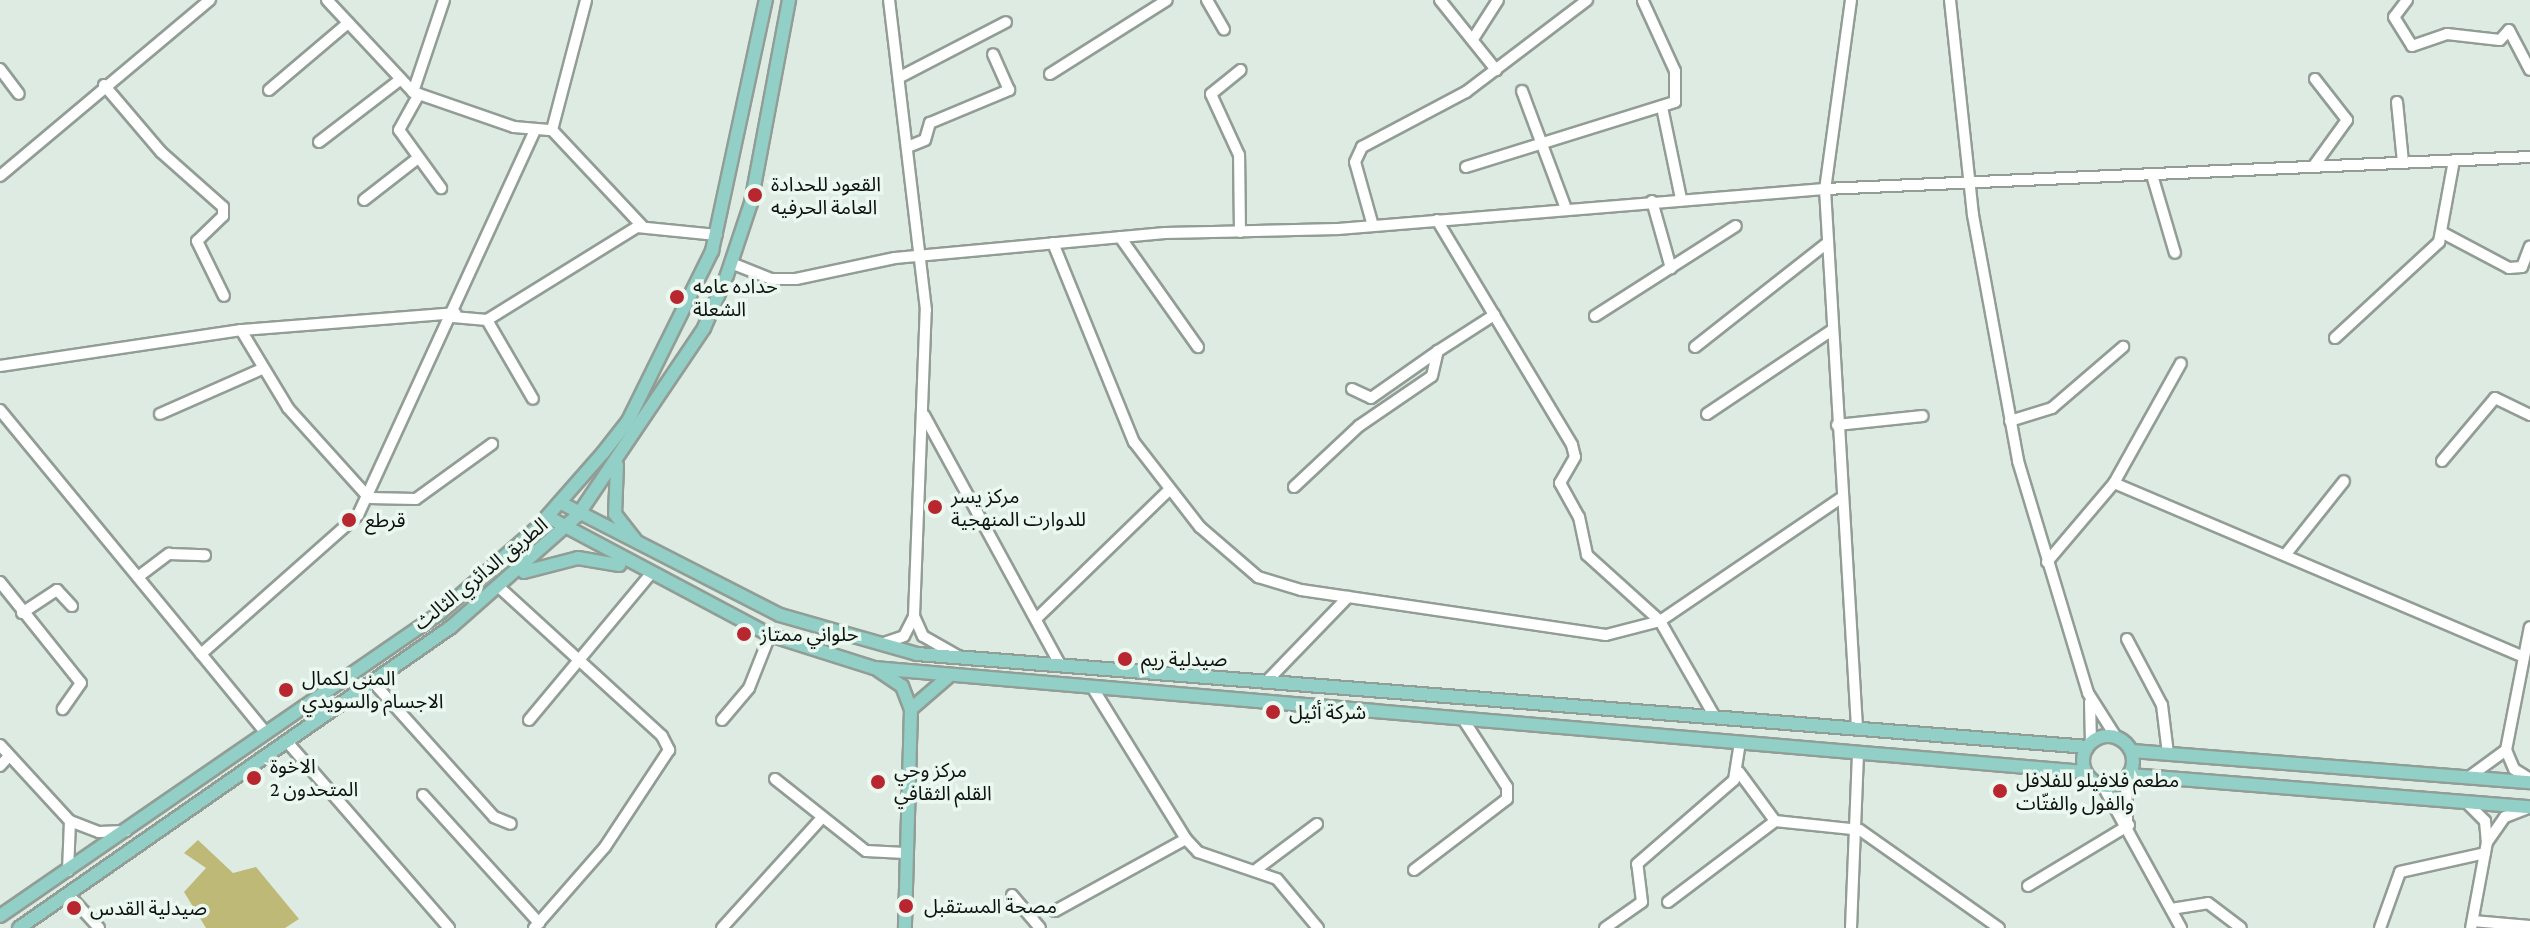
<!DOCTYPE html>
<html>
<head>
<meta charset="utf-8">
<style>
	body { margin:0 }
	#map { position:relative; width:2530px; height:928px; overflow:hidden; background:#deebe3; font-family:"Crimson Pro","Noto Sans Arabic",serif }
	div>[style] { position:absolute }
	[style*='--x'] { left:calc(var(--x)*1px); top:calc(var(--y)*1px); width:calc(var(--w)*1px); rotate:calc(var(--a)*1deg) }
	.green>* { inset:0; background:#bfb977 }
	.roads { filter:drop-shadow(2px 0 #919d95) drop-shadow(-2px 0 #919d95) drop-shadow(0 2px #919d95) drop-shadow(0 -2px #919d95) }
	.minor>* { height:10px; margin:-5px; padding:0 5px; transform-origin:5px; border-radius:5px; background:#fff }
	.major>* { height:12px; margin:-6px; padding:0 6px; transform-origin:6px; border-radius:6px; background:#91cfc7 }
	.major>.ring { margin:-6px; padding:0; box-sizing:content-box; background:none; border:12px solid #91cfc7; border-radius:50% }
	.dots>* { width:22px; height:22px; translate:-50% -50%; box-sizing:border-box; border:4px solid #ebf8f0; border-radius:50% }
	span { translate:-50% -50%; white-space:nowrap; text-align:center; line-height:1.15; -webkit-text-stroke:7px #ebf8f0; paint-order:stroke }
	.poi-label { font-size:20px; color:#0e1210 }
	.left { translate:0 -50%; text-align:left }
	.street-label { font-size:20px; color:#0e1210 }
</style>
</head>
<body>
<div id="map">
	<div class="green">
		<i style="clip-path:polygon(198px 840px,233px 873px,256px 867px,299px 919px,285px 928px,206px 928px,184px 892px,206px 868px,184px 853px)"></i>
	</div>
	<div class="roads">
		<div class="minor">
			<i style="--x:327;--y:0;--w:126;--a:46.9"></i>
			<i style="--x:413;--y:92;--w:107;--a:19.1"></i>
			<i style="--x:514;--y:127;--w:38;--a:5"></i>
			<i style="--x:1207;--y:0;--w:34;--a:60"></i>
			<i style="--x:1440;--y:0;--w:90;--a:51.3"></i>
			<i style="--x:1851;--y:0;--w:191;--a:97.8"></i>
			<i style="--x:1825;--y:189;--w:540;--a:86.6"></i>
			<i style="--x:1950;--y:0;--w:216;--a:83.9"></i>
			<i style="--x:1973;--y:215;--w:250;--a:79.6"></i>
			<i style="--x:2018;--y:461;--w:242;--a:73.2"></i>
			<i style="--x:2088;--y:693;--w:52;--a:57.5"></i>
			<i style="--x:2407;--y:0;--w:21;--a:127"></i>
			<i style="--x:2394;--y:17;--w:34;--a:58"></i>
			<i style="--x:2412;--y:46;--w:37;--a:-19"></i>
			<i style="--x:2447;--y:34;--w:53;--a:6.5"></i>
			<i style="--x:2500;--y:40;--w:13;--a:-48"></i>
			<i style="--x:2509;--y:30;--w:45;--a:62.3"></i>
			<i style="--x:1473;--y:39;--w:46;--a:-57.3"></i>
			<i style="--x:0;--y:69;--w:31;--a:53"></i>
			<i style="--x:1050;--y:74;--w:138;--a:-32.3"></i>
			<i style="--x:902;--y:76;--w:117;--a:-27.4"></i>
			<i style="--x:104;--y:85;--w:88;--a:49.6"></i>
			<i style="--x:161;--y:152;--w:83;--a:41.6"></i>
			<i style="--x:223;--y:207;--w:9;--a:90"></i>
			<i style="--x:223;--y:216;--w:36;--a:136"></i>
			<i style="--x:197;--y:241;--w:61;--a:63.9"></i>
			<i style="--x:269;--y:90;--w:104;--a:-40.3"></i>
			<i style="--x:1522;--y:91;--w:123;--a:69.5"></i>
			<i style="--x:413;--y:92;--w:97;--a:-71.4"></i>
			<i style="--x:419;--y:94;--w:41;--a:119.1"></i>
			<i style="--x:399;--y:130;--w:72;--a:54.1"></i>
			<i style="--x:2397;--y:102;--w:60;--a:84.3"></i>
			<i style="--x:1662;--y:107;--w:94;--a:78.3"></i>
			<i style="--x:552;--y:130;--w:134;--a:-75.3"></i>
			<i style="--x:552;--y:130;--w:132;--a:46.8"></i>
			<i style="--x:319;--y:142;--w:103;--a:-37.5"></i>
			<i style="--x:910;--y:146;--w:16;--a:-22"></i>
			<i style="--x:925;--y:140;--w:18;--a:-74"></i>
			<i style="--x:930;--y:123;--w:86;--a:-22.7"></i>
			<i style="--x:1009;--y:90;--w:39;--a:-114"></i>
			<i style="--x:1466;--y:167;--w:219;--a:-17.3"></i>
			<i style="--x:1675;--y:102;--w:31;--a:-90"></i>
			<i style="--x:1675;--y:71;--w:77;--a:-114.6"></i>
			<i style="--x:2313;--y:167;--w:58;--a:-54.1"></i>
			<i style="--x:2347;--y:120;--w:52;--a:-128"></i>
			<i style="--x:2152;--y:175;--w:81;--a:73.6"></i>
			<i style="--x:0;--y:176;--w:274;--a:-40"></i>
			<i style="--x:364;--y:200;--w:68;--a:-37.9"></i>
			<i style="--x:1652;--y:201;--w:70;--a:74.2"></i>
			<i style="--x:1437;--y:220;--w:262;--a:59"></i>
			<i style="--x:1572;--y:445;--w:12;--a:76"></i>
			<i style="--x:1575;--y:457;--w:30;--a:120"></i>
			<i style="--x:1560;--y:483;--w:39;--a:61"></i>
			<i style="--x:1579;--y:517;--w:39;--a:78"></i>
			<i style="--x:1587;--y:555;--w:98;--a:42.1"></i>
			<i style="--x:1660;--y:621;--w:111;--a:60.2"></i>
			<i style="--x:1373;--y:226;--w:66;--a:-105.7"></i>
			<i style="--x:1355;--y:162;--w:17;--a:-65"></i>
			<i style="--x:1362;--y:147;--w:118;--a:-27.9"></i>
			<i style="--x:1466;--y:92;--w:152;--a:-37.2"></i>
			<i style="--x:1240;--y:232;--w:77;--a:-90.7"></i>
			<i style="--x:1239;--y:155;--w:67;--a:-114.7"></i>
			<i style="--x:1211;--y:94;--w:38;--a:-39"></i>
			<i style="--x:2443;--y:233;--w:75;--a:27.9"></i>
			<i style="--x:2509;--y:268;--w:13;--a:-4"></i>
			<i style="--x:2522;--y:267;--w:22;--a:-69"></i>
			<i style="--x:1120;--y:237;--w:135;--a:54.7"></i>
			<i style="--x:1053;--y:243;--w:215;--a:67.9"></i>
			<i style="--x:1134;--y:442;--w:108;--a:52.2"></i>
			<i style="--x:1200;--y:527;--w:77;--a:40.8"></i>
			<i style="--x:1258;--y:577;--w:45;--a:16.8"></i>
			<i style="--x:1301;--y:590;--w:308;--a:8.4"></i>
			<i style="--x:1606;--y:635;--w:56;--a:-14.5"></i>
			<i style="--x:1660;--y:621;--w:219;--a:-34.2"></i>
			<i style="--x:731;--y:263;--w:43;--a:21.8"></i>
			<i style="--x:771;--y:279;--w:25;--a:0"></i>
			<i style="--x:796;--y:279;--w:101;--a:-12"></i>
			<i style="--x:895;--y:258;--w:271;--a:-5.3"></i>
			<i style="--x:1165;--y:233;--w:172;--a:-1.3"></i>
			<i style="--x:1337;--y:229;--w:490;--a:-4.7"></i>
			<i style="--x:1825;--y:189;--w:706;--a:-2.6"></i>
			<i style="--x:1595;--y:316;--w:167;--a:-32.6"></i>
			<i style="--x:453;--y:317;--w:34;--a:5"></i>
			<i style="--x:487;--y:320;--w:176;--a:-31.8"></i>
			<i style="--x:637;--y:227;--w:80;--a:5.7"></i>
			<i style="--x:487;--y:320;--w:91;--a:59.8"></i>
			<i style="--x:241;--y:330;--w:91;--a:58.9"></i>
			<i style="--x:288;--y:408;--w:121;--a:48"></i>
			<i style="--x:369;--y:498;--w:47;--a:1.2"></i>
			<i style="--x:416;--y:499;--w:94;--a:-35.9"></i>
			<i style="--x:2335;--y:338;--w:142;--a:-42.7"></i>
			<i style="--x:2439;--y:242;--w:83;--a:-79.6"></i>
			<i style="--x:1695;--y:347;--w:168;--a:-38.2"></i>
			<i style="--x:0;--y:366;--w:244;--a:-8.5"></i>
			<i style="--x:241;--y:330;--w:215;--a:-4.5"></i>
			<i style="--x:1352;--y:389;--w:21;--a:25"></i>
			<i style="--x:1371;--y:398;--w:82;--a:-35"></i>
			<i style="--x:0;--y:410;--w:316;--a:50.5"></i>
			<i style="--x:160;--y:414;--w:111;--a:-23.8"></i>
			<i style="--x:1707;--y:414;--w:151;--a:-33.9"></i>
			<i style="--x:924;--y:415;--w:286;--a:61.4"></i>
			<i style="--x:2010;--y:421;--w:44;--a:-17.2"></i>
			<i style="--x:2052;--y:408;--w:94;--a:-40.7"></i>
			<i style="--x:1837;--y:425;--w:86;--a:-6"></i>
			<i style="--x:2442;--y:461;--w:82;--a:-49.9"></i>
			<i style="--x:2495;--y:398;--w:39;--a:26"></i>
			<i style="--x:2114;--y:483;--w:137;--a:-60.8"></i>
			<i style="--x:1294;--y:487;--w:89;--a:-43.2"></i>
			<i style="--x:1359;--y:426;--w:88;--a:-34.4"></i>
			<i style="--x:1432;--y:376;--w:26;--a:-77"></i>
			<i style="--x:1438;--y:351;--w:67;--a:-32.7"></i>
			<i style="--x:2286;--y:554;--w:93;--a:-51.5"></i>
			<i style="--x:2047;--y:562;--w:104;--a:-49.7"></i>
			<i style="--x:2114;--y:483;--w:443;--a:23"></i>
			<i style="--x:138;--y:577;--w:39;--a:-37"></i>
			<i style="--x:169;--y:554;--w:36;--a:2"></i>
			<i style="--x:0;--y:582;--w:129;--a:51.3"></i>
			<i style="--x:81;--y:683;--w:32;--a:125"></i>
			<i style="--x:500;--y:588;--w:219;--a:42.4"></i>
			<i style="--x:662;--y:736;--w:16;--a:63"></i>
			<i style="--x:669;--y:750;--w:116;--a:123.4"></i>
			<i style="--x:605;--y:847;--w:108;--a:131.2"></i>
			<i style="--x:22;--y:613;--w:42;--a:-33.3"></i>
			<i style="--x:57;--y:590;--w:22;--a:47"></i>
			<i style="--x:914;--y:616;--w:22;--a:66"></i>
			<i style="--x:923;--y:636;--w:40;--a:29.7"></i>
			<i style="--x:1036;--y:619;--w:184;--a:-44.1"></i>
			<i style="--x:2127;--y:639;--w:75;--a:62.1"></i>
			<i style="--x:2162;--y:705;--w:49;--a:83"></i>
			<i style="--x:881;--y:644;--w:24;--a:-19"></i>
			<i style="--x:904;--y:636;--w:22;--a:-63"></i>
			<i style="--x:914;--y:616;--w:306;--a:-87.8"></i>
			<i style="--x:926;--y:310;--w:312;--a:-96.8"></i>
			<i style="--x:1267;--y:681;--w:117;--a:-46"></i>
			<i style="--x:373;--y:682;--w:181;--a:48.1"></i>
			<i style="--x:494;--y:817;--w:18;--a:22"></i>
			<i style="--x:1094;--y:690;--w:175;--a:58.3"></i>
			<i style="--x:1186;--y:839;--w:18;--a:47"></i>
			<i style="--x:1198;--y:852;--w:83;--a:18.9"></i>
			<i style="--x:1277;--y:879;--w:64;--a:50.1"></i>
			<i style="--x:2090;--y:702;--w:40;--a:88.6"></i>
			<i style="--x:529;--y:720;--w:187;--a:-50.2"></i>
			<i style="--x:722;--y:720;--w:42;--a:-49.8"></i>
			<i style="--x:749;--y:688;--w:57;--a:-68.4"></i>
			<i style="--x:266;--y:733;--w:102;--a:-129.4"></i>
			<i style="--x:201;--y:654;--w:210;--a:-41.5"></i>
			<i style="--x:358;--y:515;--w:422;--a:-65.3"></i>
			<i style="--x:289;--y:744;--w:244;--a:49"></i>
			<i style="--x:0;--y:745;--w:103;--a:47.4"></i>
			<i style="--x:70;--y:821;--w:31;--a:21"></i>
			<i style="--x:99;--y:832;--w:27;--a:-2"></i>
			<i style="--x:2506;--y:750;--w:21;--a:67"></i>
			<i style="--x:2514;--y:769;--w:19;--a:32"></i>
			<i style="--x:0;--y:766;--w:13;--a:-48"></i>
			<i style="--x:1739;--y:772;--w:61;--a:53.7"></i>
			<i style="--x:1775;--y:821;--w:85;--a:6"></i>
			<i style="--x:1860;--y:830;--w:170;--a:35.2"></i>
			<i style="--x:2469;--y:777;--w:46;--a:-36.1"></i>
			<i style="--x:2506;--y:750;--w:125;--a:-79"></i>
			<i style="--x:775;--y:779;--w:116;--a:38.4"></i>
			<i style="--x:866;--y:851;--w:39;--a:3"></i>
			<i style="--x:2126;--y:779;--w:41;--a:88.6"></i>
			<i style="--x:2103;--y:786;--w:162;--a:61.2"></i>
			<i style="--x:423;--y:795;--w:173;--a:47.8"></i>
			<i style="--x:2466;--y:802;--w:27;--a:45"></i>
			<i style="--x:2485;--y:821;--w:21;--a:85"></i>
			<i style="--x:2487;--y:842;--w:87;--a:100.5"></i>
			<i style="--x:2488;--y:841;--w:29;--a:-55"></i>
			<i style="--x:2505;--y:817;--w:22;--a:-21"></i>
			<i style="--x:1257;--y:869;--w:75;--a:-36.9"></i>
			<i style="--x:1414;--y:870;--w:117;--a:-37.4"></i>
			<i style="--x:1507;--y:799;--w:12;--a:-90"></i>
			<i style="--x:1507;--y:787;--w:81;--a:-122.9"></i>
			<i style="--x:68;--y:871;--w:50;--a:-87.7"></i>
			<i style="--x:2028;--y:886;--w:118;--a:-31.1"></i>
			<i style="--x:68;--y:894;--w:46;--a:47.6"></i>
			<i style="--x:1012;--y:895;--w:43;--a:49.7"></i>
			<i style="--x:1668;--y:902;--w:134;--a:-37.1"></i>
			<i style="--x:2171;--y:909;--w:37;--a:-9"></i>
			<i style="--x:2208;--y:903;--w:41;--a:37.1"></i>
			<i style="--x:1055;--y:911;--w:149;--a:-28.8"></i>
			<i style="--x:2473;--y:921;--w:57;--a:5"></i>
			<i style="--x:722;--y:928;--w:144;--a:-47.8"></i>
			<i style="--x:1605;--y:928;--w:45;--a:-35.1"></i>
			<i style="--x:1642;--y:902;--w:38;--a:-97"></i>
			<i style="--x:1637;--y:864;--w:128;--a:-40.9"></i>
			<i style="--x:1734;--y:780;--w:37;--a:-81"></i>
			<i style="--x:1851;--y:928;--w:176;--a:-87.7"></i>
			<i style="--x:2380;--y:928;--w:59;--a:-70.3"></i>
			<i style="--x:2400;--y:872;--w:87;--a:-12.6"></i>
		</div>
		<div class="major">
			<i style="--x:617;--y:465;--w:49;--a:92.3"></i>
			<i style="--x:615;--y:514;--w:33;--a:52"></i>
			<i style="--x:561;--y:503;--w:246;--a:27.1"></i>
			<i style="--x:780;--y:615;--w:142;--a:15.9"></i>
			<i style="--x:917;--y:654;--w:1174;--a:4.54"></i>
			<i style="--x:548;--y:517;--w:251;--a:28"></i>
			<i style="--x:770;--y:635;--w:109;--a:17.6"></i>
			<i style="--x:874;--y:668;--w:1215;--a:4.91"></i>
			<i style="--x:524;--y:572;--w:56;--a:-14.5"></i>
			<i style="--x:578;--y:558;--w:42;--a:9.7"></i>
			<i style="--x:878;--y:670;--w:29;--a:34"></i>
			<i style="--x:902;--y:686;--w:25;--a:69"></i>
			<i style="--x:911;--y:709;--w:219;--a:91.6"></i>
			<i style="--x:911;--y:709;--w:49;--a:-40.9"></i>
			<i class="ring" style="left:2083px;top:736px;width:38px;height:38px"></i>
			<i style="--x:2132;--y:751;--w:399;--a:4.5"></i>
			<i style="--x:2130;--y:775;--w:401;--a:4.6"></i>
			<i style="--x:0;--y:916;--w:534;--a:-34.55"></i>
			<i style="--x:440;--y:613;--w:129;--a:-41.2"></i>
			<i style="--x:537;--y:528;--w:100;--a:-48.7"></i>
			<i style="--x:603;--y:453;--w:41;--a:-52"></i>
			<i style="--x:628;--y:421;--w:190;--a:-63.7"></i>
			<i style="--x:712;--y:251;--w:257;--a:-77.9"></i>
			<i style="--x:19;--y:928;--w:527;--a:-34.87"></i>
			<i style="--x:451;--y:627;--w:169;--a:-41.4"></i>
			<i style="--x:578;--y:515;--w:225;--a:-56"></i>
			<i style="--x:704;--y:328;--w:58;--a:-66.5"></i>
			<i style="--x:727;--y:275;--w:76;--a:-71.6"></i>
			<i style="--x:751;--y:203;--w:207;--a:-79.4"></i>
		</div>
	</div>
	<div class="dots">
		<i style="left:755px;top:195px;background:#b8272f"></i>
		<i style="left:677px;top:297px;background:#b8272f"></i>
		<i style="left:935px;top:507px;background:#b8272f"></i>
		<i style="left:349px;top:520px;background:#b8272f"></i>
		<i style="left:744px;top:634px;background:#b8272f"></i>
		<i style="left:1125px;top:659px;background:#b8272f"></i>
		<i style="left:286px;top:690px;background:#b8272f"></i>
		<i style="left:1273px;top:712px;background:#b8272f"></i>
		<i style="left:254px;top:778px;background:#b8272f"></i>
		<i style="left:878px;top:782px;background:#b8272f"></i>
		<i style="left:2000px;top:791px;background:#b8272f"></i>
		<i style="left:906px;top:906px;background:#b8272f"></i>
		<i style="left:74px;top:908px;background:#b8272f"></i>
	</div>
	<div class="poi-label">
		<span class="left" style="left:771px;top:196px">القعود للحدادة<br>العامة الحرفيه</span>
		<span class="left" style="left:693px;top:298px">حداده عامه<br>الشعلة</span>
		<span class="left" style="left:951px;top:508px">مركز يسر<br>للدوارت المنهجية</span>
		<span class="left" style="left:365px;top:520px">قرطع</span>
		<span class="left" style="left:760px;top:634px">حلواني ممتاز</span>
		<span class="left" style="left:1141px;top:659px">صيدلية ريم</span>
		<span class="left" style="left:302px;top:690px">المنى لكمال<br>الاجسام والسويدي</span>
		<span class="left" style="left:1289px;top:712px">شركة أثيل</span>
		<span class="left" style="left:270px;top:778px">الاخوة<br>المتحدون 2</span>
		<span class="left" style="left:894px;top:782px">مركز وحي<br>القلم الثقافي</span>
		<span class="left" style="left:2016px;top:792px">مطعم فلافيلو للفلافل<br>والفول والفتّات</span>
		<span class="left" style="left:924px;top:906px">مصحة المستقبل</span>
		<span class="left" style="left:90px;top:908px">صيدلية القدس</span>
	</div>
	<div class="street-label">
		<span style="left:481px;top:574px;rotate:-39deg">الطريق الدائري الثالث</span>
	</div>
</div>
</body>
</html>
